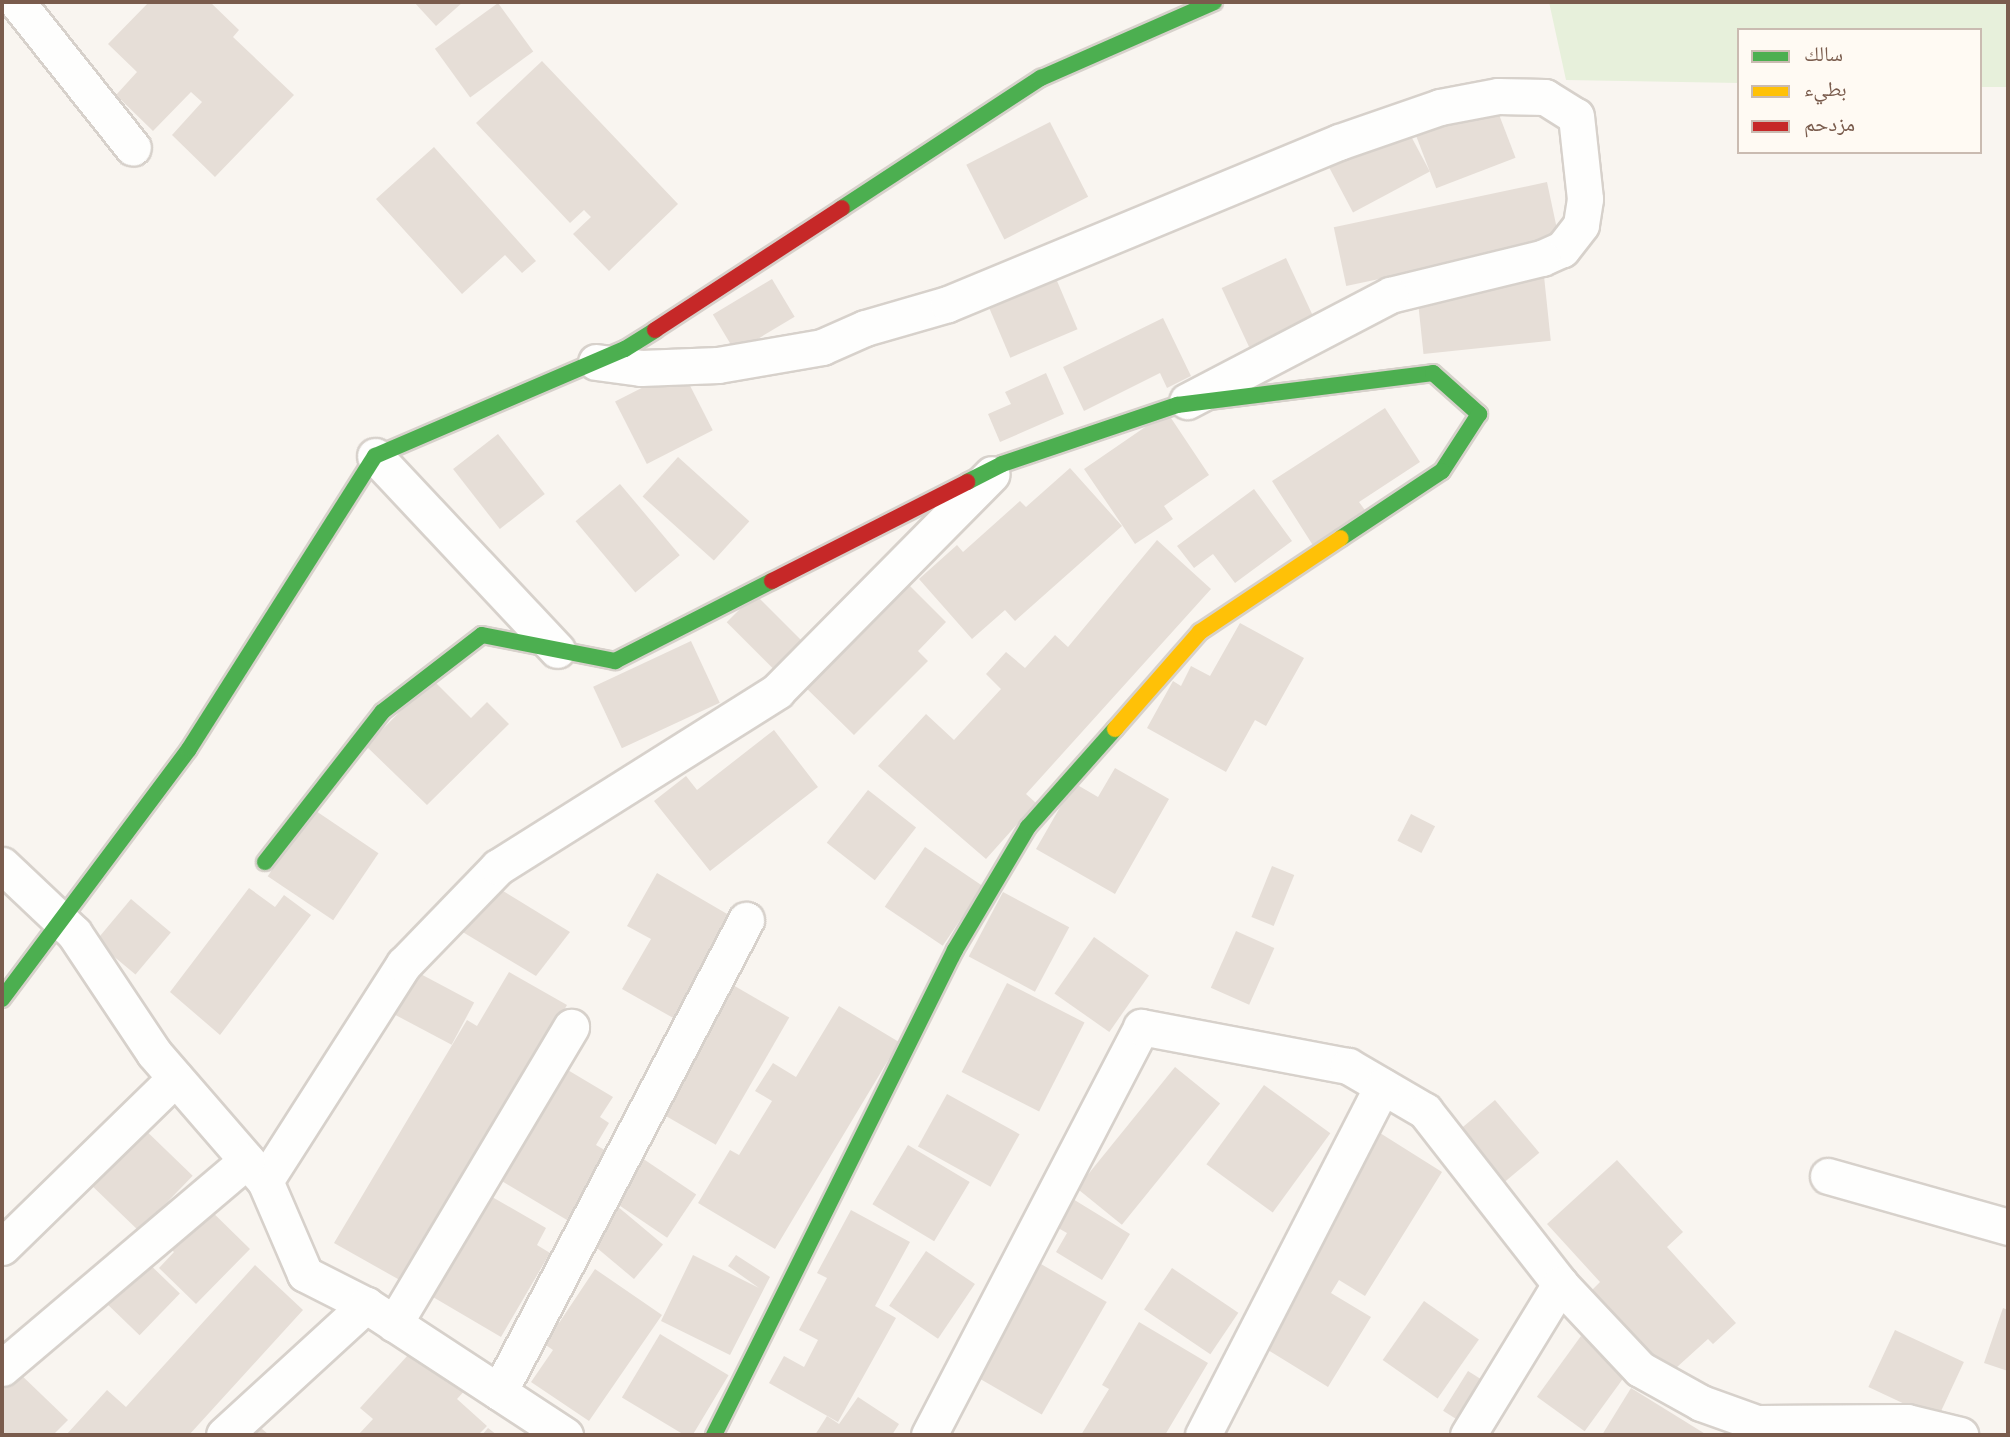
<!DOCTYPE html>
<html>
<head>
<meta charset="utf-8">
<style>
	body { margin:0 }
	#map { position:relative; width:2010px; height:1437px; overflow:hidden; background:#f9f5f0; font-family:"Sofia Sans Condensed","Noto Naskh Arabic",sans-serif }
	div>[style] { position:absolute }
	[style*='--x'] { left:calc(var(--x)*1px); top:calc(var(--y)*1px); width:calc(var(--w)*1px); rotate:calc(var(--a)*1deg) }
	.green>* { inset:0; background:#e7f0db }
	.building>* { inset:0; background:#e6ded7; transform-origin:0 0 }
	.roads { filter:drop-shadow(2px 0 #d7d1cb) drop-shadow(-2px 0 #d7d1cb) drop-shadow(0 2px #d7d1cb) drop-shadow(0 -2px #d7d1cb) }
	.street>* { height:35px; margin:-17.5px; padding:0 17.5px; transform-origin:17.5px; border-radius:17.5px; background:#fefefd }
	.fast>* { height:16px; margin:-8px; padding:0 8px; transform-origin:8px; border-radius:8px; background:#4caf50 }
	.slow>* { height:16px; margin:-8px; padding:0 8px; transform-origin:8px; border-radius:8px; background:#ffc107 }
	.jam>* { height:16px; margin:-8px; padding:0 8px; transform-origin:8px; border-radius:8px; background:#c62828 }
	span { translate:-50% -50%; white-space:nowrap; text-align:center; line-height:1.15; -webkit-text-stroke:7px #fffaf3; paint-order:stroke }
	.frame { position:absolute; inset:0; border:4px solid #7a5c4d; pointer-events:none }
	.legend { position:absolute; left:1737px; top:28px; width:245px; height:126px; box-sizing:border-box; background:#fffaf3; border:2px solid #cabbb1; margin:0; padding:9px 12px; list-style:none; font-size:21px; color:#7a5c4d }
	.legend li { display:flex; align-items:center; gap:14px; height:35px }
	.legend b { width:35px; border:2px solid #cabbb1 }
</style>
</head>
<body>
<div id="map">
	<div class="green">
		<i style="clip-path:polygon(1549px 2px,2008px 2px,2008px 87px,1980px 87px,1980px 30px,1739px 30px,1739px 83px,1566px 80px)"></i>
	</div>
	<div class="building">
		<i style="clip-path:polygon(149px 2px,210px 2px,239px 30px,233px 37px,294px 95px,215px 177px,172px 135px,202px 102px,191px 92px,153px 131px,116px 95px,137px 72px,108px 44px)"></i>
		<i style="clip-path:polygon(414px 2px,463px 2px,436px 26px)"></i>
		<i style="left:498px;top:3px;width:60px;height:78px;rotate:54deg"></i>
		<i style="clip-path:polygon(542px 61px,678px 204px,609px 271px,573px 234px,591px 217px,584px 210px,570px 223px,476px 123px)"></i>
		<i style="left:1493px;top:99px;width:63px;height:85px;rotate:69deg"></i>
		<i style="left:1050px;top:122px;width:84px;height:94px;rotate:63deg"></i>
		<i style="left:1404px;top:123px;width:55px;height:87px;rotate:62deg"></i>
		<i style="clip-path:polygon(434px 147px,536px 261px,522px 273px,505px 255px,462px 294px,376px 199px)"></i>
		<i style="left:1547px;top:182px;width:60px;height:218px;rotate:78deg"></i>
		<i style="left:1286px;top:258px;width:65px;height:71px;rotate:65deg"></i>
		<i style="left:1049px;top:262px;width:73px;height:73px;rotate:67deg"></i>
		<i style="left:1544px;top:276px;width:65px;height:128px;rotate:84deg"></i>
		<i style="left:772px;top:279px;width:44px;height:69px;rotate:59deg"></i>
		<i style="clip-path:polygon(1163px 318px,1191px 376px,1167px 388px,1160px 373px,1084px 411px,1063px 367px)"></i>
		<i style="left:681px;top:368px;width:70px;height:74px;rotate:63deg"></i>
		<i style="clip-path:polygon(1046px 373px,1064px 414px,1000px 442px,988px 414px,1011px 404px,1005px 392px)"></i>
		<i style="clip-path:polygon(1385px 408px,1420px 462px,1359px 502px,1367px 513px,1314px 547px,1272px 481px)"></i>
		<i style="clip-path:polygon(1167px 412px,1209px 475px,1164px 506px,1173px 519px,1135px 544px,1084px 469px)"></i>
		<i style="left:498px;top:434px;width:76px;height:57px;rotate:52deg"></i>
		<i style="left:678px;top:457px;width:96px;height:53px;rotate:42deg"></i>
		<i style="clip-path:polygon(1070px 468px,1122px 526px,1015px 621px,1005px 610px,972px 639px,919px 579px,957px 545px,963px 552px,1020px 501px,1026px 507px)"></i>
		<i style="left:620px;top:484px;width:93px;height:58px;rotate:50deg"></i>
		<i style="clip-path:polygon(1254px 489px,1292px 541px,1235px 583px,1213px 554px,1194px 568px,1177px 546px)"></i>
		<i style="clip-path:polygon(1157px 540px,1211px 589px,1026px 794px,1036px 803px,986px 859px,878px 766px,926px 714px,954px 740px,1001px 689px,986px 674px,1006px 652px,1025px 668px,1055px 635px,1068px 647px)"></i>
		<i style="clip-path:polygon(904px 580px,946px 622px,918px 651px,928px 661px,854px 735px,802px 684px)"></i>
		<i style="left:755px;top:594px;width:75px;height:40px;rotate:45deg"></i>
		<i style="clip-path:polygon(1240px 623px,1304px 658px,1266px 726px,1255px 720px,1226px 772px,1147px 728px,1173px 681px,1181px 686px,1191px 666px,1210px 676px)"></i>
		<i style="left:691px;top:641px;width:68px;height:108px;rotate:65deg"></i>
		<i style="clip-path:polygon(432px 679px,471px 718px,487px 702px,509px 724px,427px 805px,366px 746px)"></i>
		<i style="clip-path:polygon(774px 730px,818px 787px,710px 871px,654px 801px,686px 776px,697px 790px)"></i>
		<i style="clip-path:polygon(1115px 768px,1169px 799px,1115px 894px,1036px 849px,1074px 783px,1098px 797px)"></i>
		<i style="left:868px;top:790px;width:61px;height:67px;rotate:38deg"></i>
		<i style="left:313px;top:809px;width:79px;height:81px;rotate:34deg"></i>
		<i style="left:1411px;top:814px;width:27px;height:30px;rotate:27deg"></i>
		<i style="left:925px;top:847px;width:70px;height:72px;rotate:34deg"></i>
		<i style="left:1272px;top:866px;width:24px;height:55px;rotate:22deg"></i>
		<i style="clip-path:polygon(657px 873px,734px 918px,675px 1019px,622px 989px,651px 939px,627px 926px)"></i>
		<i style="clip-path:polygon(495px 886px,570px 932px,536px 976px,456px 928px)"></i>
		<i style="clip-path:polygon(249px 888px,275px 907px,284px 895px,311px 915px,220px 1035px,170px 992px)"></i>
		<i style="left:1003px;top:892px;width:75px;height:73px;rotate:28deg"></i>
		<i style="left:131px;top:899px;width:52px;height:55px;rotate:40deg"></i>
		<i style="left:1236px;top:931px;width:42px;height:62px;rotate:24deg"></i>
		<i style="left:1094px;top:937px;width:67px;height:69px;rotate:35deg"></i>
		<i style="left:415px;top:971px;width:67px;height:48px;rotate:28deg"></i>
		<i style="clip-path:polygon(509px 972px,567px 1005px,405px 1283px,334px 1243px,467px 1020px,477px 1026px)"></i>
		<i style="left:726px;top:981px;width:73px;height:147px;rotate:30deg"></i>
		<i style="left:1007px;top:983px;width:87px;height:100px;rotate:27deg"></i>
		<i style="clip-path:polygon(839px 1006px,899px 1042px,775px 1249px,698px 1203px,730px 1150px,739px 1155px,772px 1101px,755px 1091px,773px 1063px,796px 1077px)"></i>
		<i style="clip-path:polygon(556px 1063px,613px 1097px,600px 1117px,609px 1123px,596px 1145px,608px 1152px,567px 1220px,490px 1174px)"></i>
		<i style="left:1175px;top:1067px;width:58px;height:156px;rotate:39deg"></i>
		<i style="left:1264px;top:1085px;width:82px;height:98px;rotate:36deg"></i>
		<i style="left:947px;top:1094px;width:83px;height:60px;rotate:29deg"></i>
		<i style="left:1495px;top:1100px;width:69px;height:54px;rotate:50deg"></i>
		<i style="left:138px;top:1123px;width:76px;height:77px;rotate:44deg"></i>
		<i style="clip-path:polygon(1380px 1133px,1442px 1172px,1365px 1296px,1339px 1280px,1331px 1293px,1371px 1317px,1328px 1387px,1258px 1344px,1293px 1274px)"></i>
		<i style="left:908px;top:1145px;width:72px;height:69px;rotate:31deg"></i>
		<i style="left:639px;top:1156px;width:69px;height:52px;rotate:34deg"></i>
		<i style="clip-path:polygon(1617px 1160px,1683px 1232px,1667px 1247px,1736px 1323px,1713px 1344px,1708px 1339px,1666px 1377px,1589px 1293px,1600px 1282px,1547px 1224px)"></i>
		<i style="clip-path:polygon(480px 1190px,546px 1228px,537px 1245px,550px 1253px,501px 1337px,421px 1290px)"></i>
		<i style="clip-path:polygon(1068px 1196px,1130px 1234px,1102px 1280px,1056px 1252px,1067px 1233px,1051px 1224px)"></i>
		<i style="clip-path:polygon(200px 1200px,250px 1249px,196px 1304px,159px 1268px,174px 1252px,162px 1240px)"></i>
		<i style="left:617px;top:1206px;width:60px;height:45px;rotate:40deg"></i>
		<i style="clip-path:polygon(851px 1210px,910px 1242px,875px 1306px,896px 1318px,838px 1422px,769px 1383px,784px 1356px,804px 1367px,818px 1340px,799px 1330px,827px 1278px,817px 1273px)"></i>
		<i style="left:926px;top:1251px;width:59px;height:66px;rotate:34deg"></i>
		<i style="clip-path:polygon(693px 1255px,759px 1288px,728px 1266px,736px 1255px,770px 1277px,730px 1355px,661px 1321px)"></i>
		<i style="left:141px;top:1256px;width:54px;height:58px;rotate:44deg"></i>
		<i style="left:1034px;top:1260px;width:84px;height:130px;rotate:30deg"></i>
		<i style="clip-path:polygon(255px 1265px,303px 1310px,189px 1435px,66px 1435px,107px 1390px,126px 1407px)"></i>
		<i style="left:1172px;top:1268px;width:80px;height:50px;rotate:34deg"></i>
		<i style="clip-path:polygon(595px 1269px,662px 1315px,589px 1421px,531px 1382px,553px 1350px,537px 1339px,551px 1318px,559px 1323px)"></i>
		<i style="left:1424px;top:1301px;width:67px;height:72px;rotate:35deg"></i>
		<i style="clip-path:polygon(2003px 1308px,2008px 1310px,2008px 1371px,1984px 1363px)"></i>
		<i style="clip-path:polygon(1139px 1322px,1208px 1363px,1165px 1435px,1081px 1435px,1109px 1389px,1102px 1385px)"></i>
		<i style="left:1895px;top:1330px;width:76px;height:63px;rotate:25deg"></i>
		<i style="left:660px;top:1334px;width:80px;height:74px;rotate:31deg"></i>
		<i style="left:1581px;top:1336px;width:59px;height:75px;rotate:36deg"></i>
		<i style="clip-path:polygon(418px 1344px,468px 1387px,457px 1399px,487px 1426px,478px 1435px,359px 1434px,373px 1419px,360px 1408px)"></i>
		<i style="clip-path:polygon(16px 1370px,68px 1420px,53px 1435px,2px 1435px,2px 1385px)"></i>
		<i style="left:1468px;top:1371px;width:22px;height:47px;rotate:32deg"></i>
		<i style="clip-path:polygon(1631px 1388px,1707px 1435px,1602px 1435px)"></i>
		<i style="clip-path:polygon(858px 1397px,899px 1424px,892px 1435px,815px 1435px,827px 1416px,839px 1424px)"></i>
		<i style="clip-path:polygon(251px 1419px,269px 1435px,235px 1435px)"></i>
		<i style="clip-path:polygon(488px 1428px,497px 1435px,482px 1435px)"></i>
	</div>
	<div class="roads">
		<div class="street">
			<i style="--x:17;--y:2;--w:186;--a:51.5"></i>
			<i style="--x:596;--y:362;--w:45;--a:7.6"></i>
			<i style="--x:641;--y:368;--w:77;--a:-2.2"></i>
			<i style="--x:718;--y:365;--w:106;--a:-9.8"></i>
			<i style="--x:822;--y:347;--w:47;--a:-23.8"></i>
			<i style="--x:865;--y:328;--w:86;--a:-16.1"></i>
			<i style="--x:948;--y:304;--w:423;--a:-22.5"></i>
			<i style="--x:1339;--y:142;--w:107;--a:-19.1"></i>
			<i style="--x:1440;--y:107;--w:59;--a:-10.7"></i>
			<i style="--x:1498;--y:96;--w:47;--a:1.2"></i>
			<i style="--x:1545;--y:97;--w:36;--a:32"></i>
			<i style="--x:1576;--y:116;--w:83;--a:83.8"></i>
			<i style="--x:1585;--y:199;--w:26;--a:99"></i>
			<i style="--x:1581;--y:225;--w:31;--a:128"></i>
			<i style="--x:1562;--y:249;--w:22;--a:156"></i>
			<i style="--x:1542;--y:258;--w:156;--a:166.3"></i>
			<i style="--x:1390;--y:295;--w:229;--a:152.4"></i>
			<i style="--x:375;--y:456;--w:266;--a:46.8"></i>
			<i style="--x:2;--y:865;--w:99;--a:43.4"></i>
			<i style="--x:74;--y:933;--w:144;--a:56.3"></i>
			<i style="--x:154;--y:1053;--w:169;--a:49.1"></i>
			<i style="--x:265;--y:1181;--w:101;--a:66.7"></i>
			<i style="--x:305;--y:1274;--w:68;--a:26.9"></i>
			<i style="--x:1828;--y:1176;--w:187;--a:15.8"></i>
			<i style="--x:265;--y:1181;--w:258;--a:-57.4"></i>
			<i style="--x:404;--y:964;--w:135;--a:-45.9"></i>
			<i style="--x:498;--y:867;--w:330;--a:-32.2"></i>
			<i style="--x:777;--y:691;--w:305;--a:-45.3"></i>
			<i style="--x:2;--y:1247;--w:242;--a:-44.3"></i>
			<i style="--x:394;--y:1324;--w:346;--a:-59.2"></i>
			<i style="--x:2;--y:1368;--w:321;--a:-40.3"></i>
			<i style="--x:499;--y:1392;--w:533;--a:-62.38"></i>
			<i style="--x:224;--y:1435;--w:193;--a:-42.5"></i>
			<i style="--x:366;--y:1305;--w:238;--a:33.2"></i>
			<i style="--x:929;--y:1435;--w:460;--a:-62.5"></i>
			<i style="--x:1141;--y:1027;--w:211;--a:10.7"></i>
			<i style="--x:1348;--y:1066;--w:89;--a:30.3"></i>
			<i style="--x:1425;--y:1111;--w:219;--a:52"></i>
			<i style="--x:1560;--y:1284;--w:117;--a:46.7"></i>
			<i style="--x:1640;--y:1369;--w:70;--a:29.1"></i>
			<i style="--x:1701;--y:1403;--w:59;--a:19.7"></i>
			<i style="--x:1757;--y:1423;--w:150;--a:-0.4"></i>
			<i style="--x:1907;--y:1422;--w:55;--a:13.8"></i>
			<i style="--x:1203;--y:1435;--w:392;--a:-62.8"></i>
			<i style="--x:1468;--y:1435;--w:177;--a:-58.6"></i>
		</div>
		<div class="fast">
			<i style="--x:842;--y:208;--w:238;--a:-33.2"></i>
			<i style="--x:1041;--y:78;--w:189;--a:-23.7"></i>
			<i style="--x:967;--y:482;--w:39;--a:-27"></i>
			<i style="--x:1002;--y:464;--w:185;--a:-18.6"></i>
			<i style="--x:1177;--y:405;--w:258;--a:-7.1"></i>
			<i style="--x:1433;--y:373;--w:62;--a:41.7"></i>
			<i style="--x:1479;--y:414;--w:68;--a:123"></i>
			<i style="--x:1442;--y:471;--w:121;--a:146.4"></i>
			<i style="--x:265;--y:862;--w:190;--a:-52"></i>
			<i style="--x:382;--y:712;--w:126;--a:-37.6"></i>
			<i style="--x:482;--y:635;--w:136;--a:11.1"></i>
			<i style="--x:615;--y:661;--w:176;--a:-27"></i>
			<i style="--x:2;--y:999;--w:312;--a:-53.2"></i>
			<i style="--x:189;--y:749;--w:347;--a:-57.6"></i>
			<i style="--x:375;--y:456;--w:272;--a:-23.2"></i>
			<i style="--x:625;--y:349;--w:36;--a:-32"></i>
			<i style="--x:714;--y:1435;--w:542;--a:-63.58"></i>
			<i style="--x:955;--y:950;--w:143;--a:-59.3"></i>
			<i style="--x:1028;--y:827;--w:131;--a:-48.4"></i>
		</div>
		<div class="slow">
			<i style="--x:1115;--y:729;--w:129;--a:-48.8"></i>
			<i style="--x:1200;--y:632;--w:169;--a:-33.7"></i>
		</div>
		<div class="jam">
			<i style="--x:655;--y:330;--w:223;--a:-33.1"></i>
			<i style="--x:772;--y:581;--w:219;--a:-26.9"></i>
		</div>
	</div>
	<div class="frame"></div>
	<ul class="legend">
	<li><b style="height:9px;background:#4caf50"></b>سالك</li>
	<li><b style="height:9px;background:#ffc107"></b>بطيء</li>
	<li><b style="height:9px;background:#c62828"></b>مزدحم</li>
	</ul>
</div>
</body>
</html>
